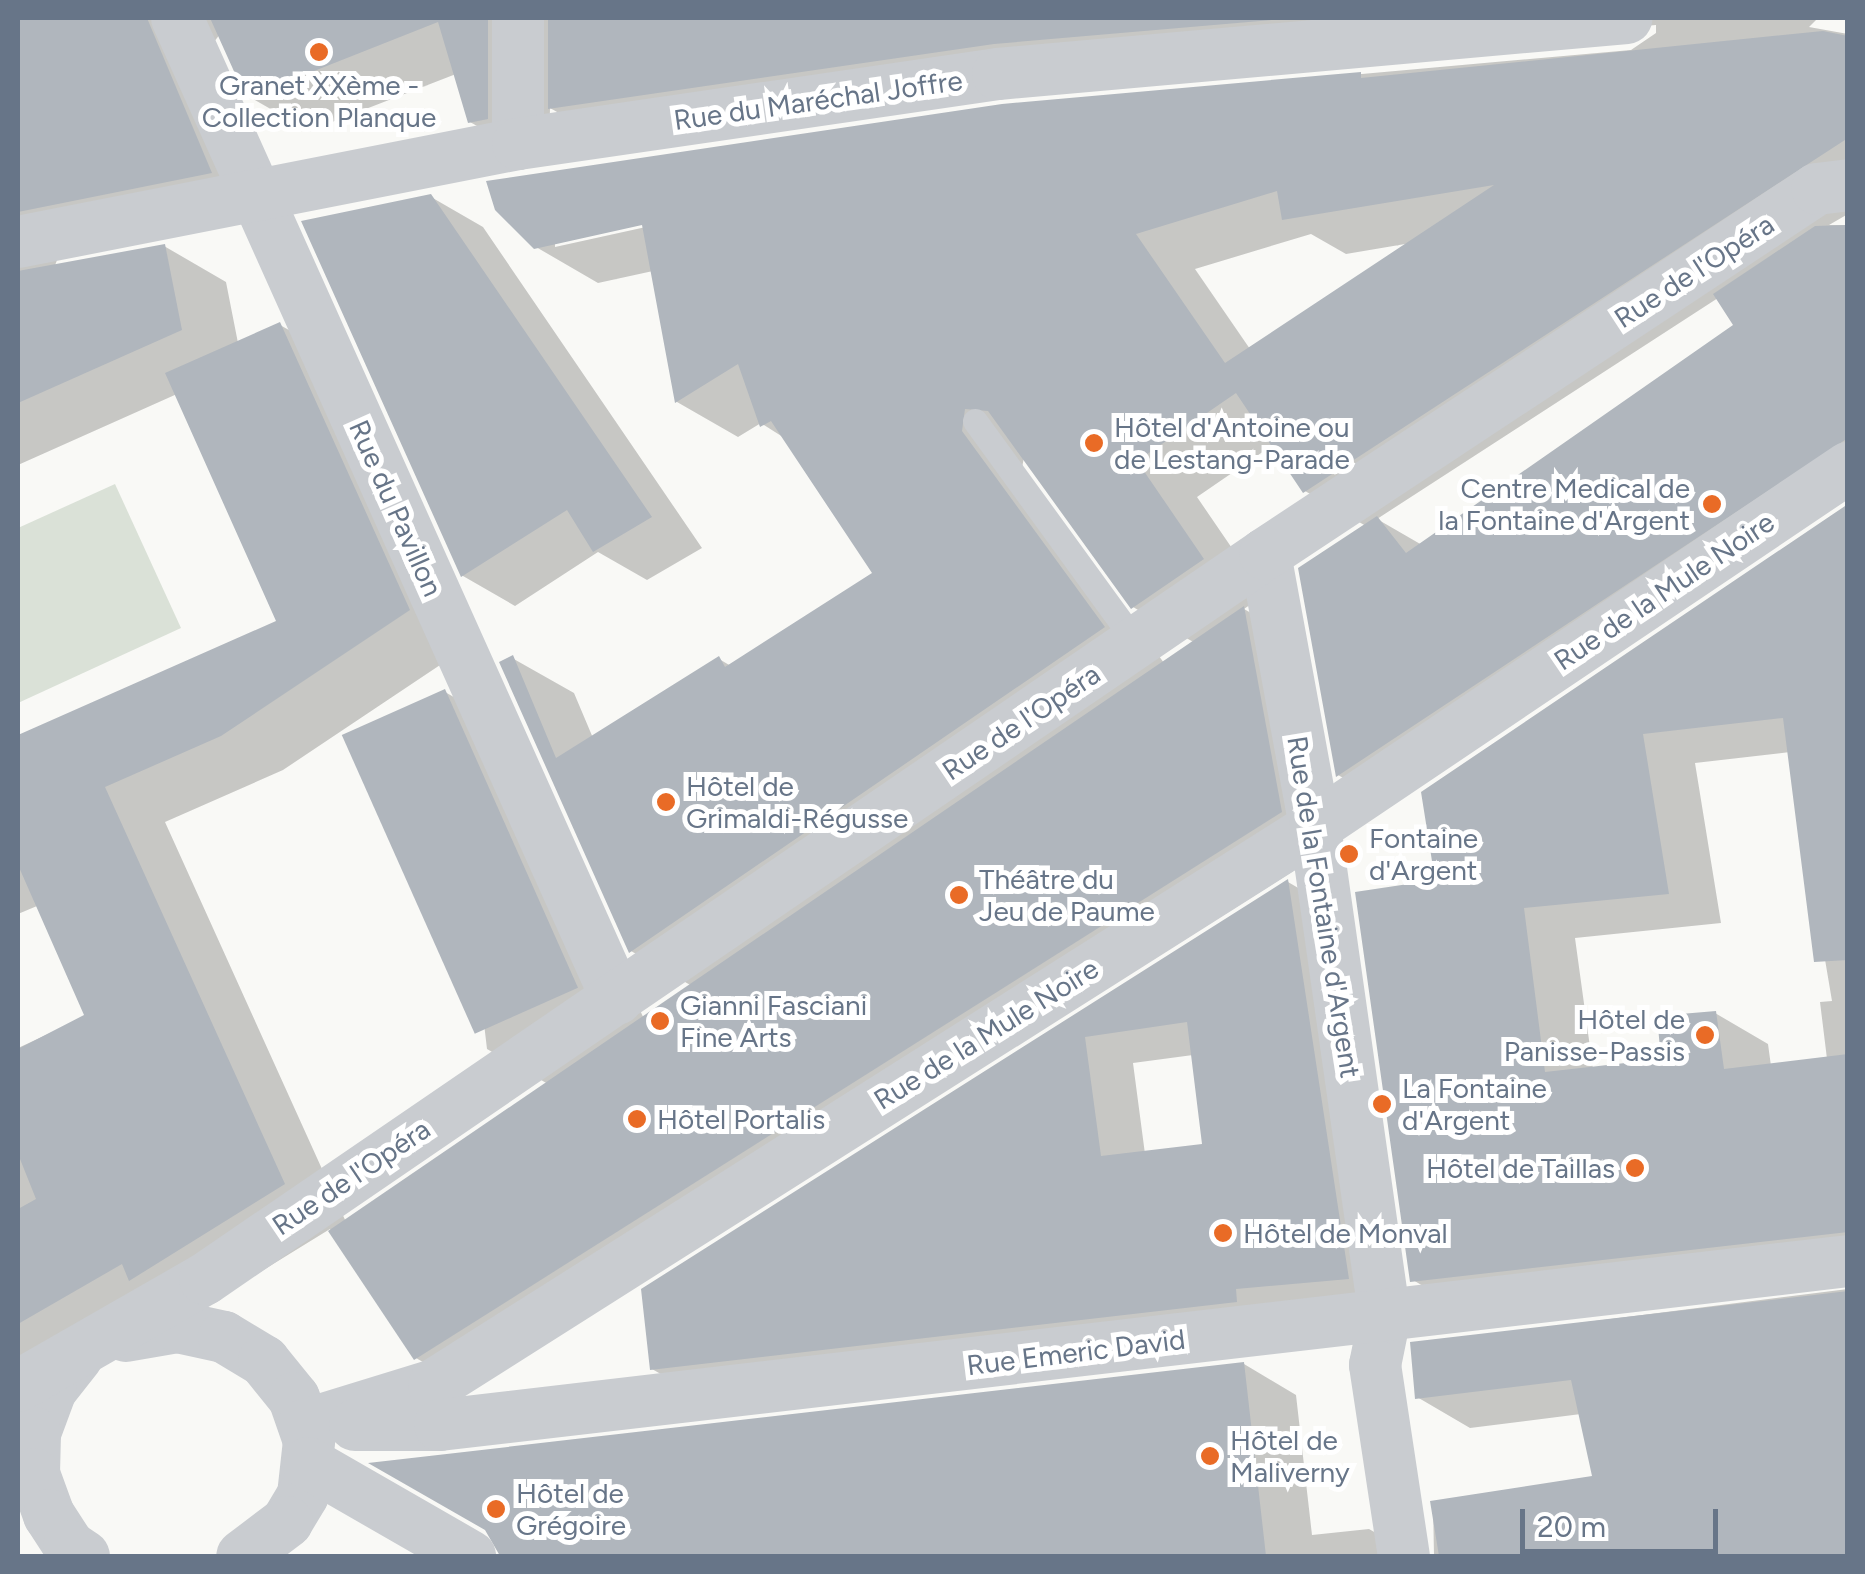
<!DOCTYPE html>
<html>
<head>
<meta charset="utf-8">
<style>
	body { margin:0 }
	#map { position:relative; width:1865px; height:1574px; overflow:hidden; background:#f9f9f6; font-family:Figtree,sans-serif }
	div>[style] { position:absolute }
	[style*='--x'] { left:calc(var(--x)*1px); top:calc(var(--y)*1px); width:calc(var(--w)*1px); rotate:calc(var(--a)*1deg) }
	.green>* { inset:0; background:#dae1d7 }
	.shadow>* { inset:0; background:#0003 }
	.building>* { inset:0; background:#b0b6bd; transform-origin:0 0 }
	.lane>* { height:25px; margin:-12.5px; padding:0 12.5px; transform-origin:12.5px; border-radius:12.5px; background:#c9ccd0 }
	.street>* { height:52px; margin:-26px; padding:0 26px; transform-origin:26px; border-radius:26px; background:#c9ccd0 }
	.dots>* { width:28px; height:28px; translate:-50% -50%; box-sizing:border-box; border:5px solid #fff; border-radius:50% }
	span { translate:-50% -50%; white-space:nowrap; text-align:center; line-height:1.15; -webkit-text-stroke:10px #fff; paint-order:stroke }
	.poi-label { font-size:28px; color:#677588 }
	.left { translate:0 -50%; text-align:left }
	.right { translate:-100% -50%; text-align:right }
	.street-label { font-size:28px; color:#677588 }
	.frame { position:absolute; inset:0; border:20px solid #677588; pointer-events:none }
	.scale { position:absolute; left:1520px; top:1509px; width:198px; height:45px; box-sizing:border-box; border:5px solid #677588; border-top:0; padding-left:12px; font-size:30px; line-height:35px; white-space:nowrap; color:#677588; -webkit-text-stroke:8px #fff; paint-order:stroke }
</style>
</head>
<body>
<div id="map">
	<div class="green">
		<i style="clip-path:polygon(115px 484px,181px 628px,18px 703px,18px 528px)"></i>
	</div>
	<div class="shadow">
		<i style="clip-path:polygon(evenodd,18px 18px,1818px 18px,1809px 27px,1848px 34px,1848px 214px,1829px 225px,1848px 225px,1848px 497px,1391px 805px,1338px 775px,1366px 526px,1305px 491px,1274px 444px,1197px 497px,1264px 595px,1244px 609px,1299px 640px,1336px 844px,471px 1390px,416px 1358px,330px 1229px,192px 1314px,18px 1393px,18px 1048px,87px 1016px,37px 906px,18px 914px,18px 738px,279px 623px,177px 394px,18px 465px,18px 18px,1656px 25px,1656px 33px,1631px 50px,1002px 106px,536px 247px,598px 283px,653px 271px,677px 402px,738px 437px,761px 423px,786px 439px,876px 574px,731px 666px,719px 659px,593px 738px,574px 693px,512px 658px,631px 951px,692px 986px,644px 1019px,515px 732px,445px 692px,487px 1049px,548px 1084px,346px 1222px,165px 822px,283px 770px,470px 645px,342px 360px,280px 325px,238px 343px,226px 282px,164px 246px,54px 268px,59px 255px,272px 208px,208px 50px,220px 34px,248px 96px,309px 131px,456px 74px,470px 122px,532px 157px,549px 154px,550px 108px,612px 143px,1058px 78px,1656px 25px,18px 18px,654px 220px,655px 225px,555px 247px,555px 242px,654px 220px,18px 18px,1311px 234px,1346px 254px,1411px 243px,1250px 349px,1195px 269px,1311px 234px,18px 18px,1718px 298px,1737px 326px,1422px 545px,1377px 519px,1718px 298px,18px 18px,1024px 457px,1133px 607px,1195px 643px,1164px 663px,1022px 468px,1024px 457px)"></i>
		<i style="clip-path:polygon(431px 197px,483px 227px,702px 548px,647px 580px,598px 552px,515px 606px,463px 576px)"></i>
		<i style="clip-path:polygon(evenodd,1848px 507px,1848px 1266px,1465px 1311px,1413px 1280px,1438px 882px,1848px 507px,1790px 752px,1832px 1001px,1820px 1002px,1827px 1059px,1771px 1066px,1768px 1044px,1715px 1013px,1664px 1061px,1593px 1069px,1575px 938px,1721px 923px,1695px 763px,1790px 752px)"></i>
		<i style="clip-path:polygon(evenodd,1288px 882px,1336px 910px,1397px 1306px,701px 1397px,652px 1369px,644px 1290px,1288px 882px,1193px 1055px,1205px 1147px,1145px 1154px,1133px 1063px,1193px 1055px)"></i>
		<i style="clip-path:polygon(1848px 1289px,1848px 1556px,1434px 1556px,1433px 1503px,1595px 1478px,1581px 1414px,1470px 1428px,1417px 1397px,1413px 1344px)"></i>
		<i style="clip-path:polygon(1244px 1364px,1296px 1395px,1312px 1535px,1369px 1529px,1416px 1556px,502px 1556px)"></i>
	</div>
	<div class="building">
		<i style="clip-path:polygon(18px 18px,147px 18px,212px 173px,18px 212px)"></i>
		<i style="clip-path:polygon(210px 18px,488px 18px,488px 119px,468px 123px,438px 22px,246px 98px)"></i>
		<i style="clip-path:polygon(548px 18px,1294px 18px,994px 44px,548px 109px)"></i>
		<i style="clip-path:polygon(evenodd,1823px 31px,1848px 36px,1848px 138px,1303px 493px,1236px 393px,1137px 461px,1204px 559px,1131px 609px,988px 411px,965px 409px,962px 431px,1105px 627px,629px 953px,499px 662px,513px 655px,556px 758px,719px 656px,725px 667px,872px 573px,771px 421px,760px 427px,738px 364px,675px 403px,642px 225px,534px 249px,495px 210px,486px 181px,1002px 104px,1361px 72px,1361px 78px,1823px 31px,1494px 185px,1225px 363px,1136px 234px,1277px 191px,1282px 220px,1494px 185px)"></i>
		<i style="clip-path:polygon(431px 194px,652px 517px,593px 552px,567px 510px,461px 577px,301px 221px)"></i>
		<i style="clip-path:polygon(1848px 225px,1848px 438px,1336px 777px,1298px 568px,1377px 516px,1406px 553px,1733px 325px,1713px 294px,1815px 226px)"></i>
		<i style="clip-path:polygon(165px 244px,182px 330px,18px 403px,18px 271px)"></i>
		<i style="clip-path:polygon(280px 322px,410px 610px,221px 736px,105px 787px,285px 1184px,129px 1281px,122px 1264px,18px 1324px,18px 1209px,36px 1199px,18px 1154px,18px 1049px,84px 1015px,18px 865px,18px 735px,276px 621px,165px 373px)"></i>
		<i style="clip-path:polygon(1848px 504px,1848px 960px,1814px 962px,1783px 718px,1643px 734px,1669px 894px,1524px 908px,1545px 1072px,1661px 1059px,1657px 1016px,1716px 1011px,1724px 1069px,1848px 1054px,1848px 1232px,1410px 1282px,1355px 892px,1435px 880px,1421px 792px)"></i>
		<i style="clip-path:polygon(1244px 606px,1282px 812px,414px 1360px,328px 1231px)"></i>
		<i style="left:445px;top:689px;width:327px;height:113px;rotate:66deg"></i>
		<i style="clip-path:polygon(evenodd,1288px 879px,1349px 1279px,1236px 1289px,1237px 1302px,650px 1370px,641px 1289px,1288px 879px,1187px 1022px,1202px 1144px,1101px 1156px,1085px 1037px,1187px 1022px)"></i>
		<i style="clip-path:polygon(1848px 1291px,1848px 1556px,1439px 1556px,1430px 1501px,1592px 1476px,1571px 1380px,1415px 1399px,1410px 1342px)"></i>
		<i style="clip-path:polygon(1244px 1362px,1266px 1556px,500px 1556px,485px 1530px,368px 1463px)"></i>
	</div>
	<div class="lane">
		<i style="--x:975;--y:421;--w:274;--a:54"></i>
	</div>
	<div class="street">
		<i style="--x:177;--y:18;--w:1075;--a:65.84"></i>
		<i style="--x:518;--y:144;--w:126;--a:-90"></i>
		<i style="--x:18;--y:242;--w:510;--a:-11.09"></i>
		<i style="--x:518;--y:144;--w:485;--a:-8.3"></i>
		<i style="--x:998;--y:74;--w:631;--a:-5.09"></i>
		<i style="--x:1265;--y:554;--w:278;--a:79.6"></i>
		<i style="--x:1315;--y:827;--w:494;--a:81.9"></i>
		<i style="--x:1385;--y:1316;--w:50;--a:101.5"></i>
		<i style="--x:1375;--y:1365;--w:193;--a:81.4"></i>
		<i style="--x:126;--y:1336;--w:53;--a:-9.8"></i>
		<i style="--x:178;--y:1327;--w:47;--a:12.3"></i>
		<i style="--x:224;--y:1337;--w:47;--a:31"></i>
		<i style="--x:264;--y:1361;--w:48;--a:51"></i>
		<i style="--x:294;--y:1398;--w:46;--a:70.8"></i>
		<i style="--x:309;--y:1441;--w:54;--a:96.3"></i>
		<i style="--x:303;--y:1495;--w:31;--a:121"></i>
		<i style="--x:287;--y:1522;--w:56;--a:142.9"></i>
		<i style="--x:77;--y:1357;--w:42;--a:128.2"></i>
		<i style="--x:51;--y:1390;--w:46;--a:110.4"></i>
		<i style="--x:35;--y:1433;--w:41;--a:91.4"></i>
		<i style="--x:34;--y:1474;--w:44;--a:69.9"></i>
		<i style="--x:49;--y:1515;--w:37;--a:57"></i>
		<i style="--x:69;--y:1546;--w:18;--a:34"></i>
		<i style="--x:18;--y:1386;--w:215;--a:-29.8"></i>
		<i style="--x:205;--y:1279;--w:1284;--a:-34.37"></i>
		<i style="--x:1265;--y:554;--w:662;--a:-33.47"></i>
		<i style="--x:1817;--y:189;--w:31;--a:-7"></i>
		<i style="--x:304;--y:1425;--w:136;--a:-17.1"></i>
		<i style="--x:434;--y:1385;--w:1043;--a:-32.35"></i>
		<i style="--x:1315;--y:827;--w:643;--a:-33.96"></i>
		<i style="--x:355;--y:1425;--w:85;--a:0"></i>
		<i style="--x:440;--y:1425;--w:1418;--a:-6.64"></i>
		<i style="--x:308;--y:1463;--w:187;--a:29.9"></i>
	</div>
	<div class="dots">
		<i style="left:319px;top:52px;background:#e96b26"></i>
		<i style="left:1094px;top:443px;background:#e96b26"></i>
		<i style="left:1712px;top:504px;background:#e96b26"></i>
		<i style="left:666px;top:802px;background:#e96b26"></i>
		<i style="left:1349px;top:854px;background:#e96b26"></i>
		<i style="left:959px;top:895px;background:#e96b26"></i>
		<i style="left:660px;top:1021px;background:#e96b26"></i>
		<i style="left:1705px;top:1035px;background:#e96b26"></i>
		<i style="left:1382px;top:1104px;background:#e96b26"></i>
		<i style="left:637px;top:1119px;background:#e96b26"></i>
		<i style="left:1635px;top:1168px;background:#e96b26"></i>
		<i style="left:1223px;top:1233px;background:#e96b26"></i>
		<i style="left:1210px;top:1456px;background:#e96b26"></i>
		<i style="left:496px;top:1509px;background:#e96b26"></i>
	</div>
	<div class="poi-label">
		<span style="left:319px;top:101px">Granet XXème -<br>Collection Planque</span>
		<span class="left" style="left:1114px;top:443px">Hôtel d'Antoine ou<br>de Lestang-Parade</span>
		<span class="right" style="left:1690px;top:504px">Centre Medical de<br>la Fontaine d'Argent</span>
		<span class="left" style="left:686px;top:802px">Hôtel de<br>Grimaldi-Régusse</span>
		<span class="left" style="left:1369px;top:854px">Fontaine<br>d'Argent</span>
		<span class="left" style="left:979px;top:895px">Théâtre du<br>Jeu de Paume</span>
		<span class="left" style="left:680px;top:1021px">Gianni Fasciani<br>Fine Arts</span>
		<span class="right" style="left:1685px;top:1035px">Hôtel de<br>Panisse-Passis</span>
		<span class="left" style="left:1402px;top:1104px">La Fontaine<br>d'Argent</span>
		<span class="left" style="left:657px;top:1119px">Hôtel Portalis</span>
		<span class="right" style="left:1615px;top:1168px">Hôtel de Taillas</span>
		<span class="left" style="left:1243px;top:1233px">Hôtel de Monval</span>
		<span class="left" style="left:1230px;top:1456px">Hôtel de<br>Maliverny</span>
		<span class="left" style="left:516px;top:1509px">Hôtel de<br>Grégoire</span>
	</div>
	<div class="street-label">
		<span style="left:818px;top:100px;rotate:-8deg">Rue du Maréchal Joffre</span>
		<span style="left:1694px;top:271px;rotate:-33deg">Rue de l'Opéra</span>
		<span style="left:396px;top:508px;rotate:66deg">Rue du Pavillon</span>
		<span style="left:1664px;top:591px;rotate:-34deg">Rue de la Mule Noire</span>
		<span style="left:1021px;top:722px;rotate:-34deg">Rue de l'Opéra</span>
		<span style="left:1324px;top:907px;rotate:81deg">Rue de la Fontaine d'Argent</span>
		<span style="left:986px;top:1034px;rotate:-32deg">Rue de la Mule Noire</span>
		<span style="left:351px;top:1177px;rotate:-34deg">Rue de l'Opéra</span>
		<span style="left:1076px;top:1352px;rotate:-7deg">Rue Emeric David</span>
	</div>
	<div class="frame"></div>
	<div class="scale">20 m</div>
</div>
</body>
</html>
